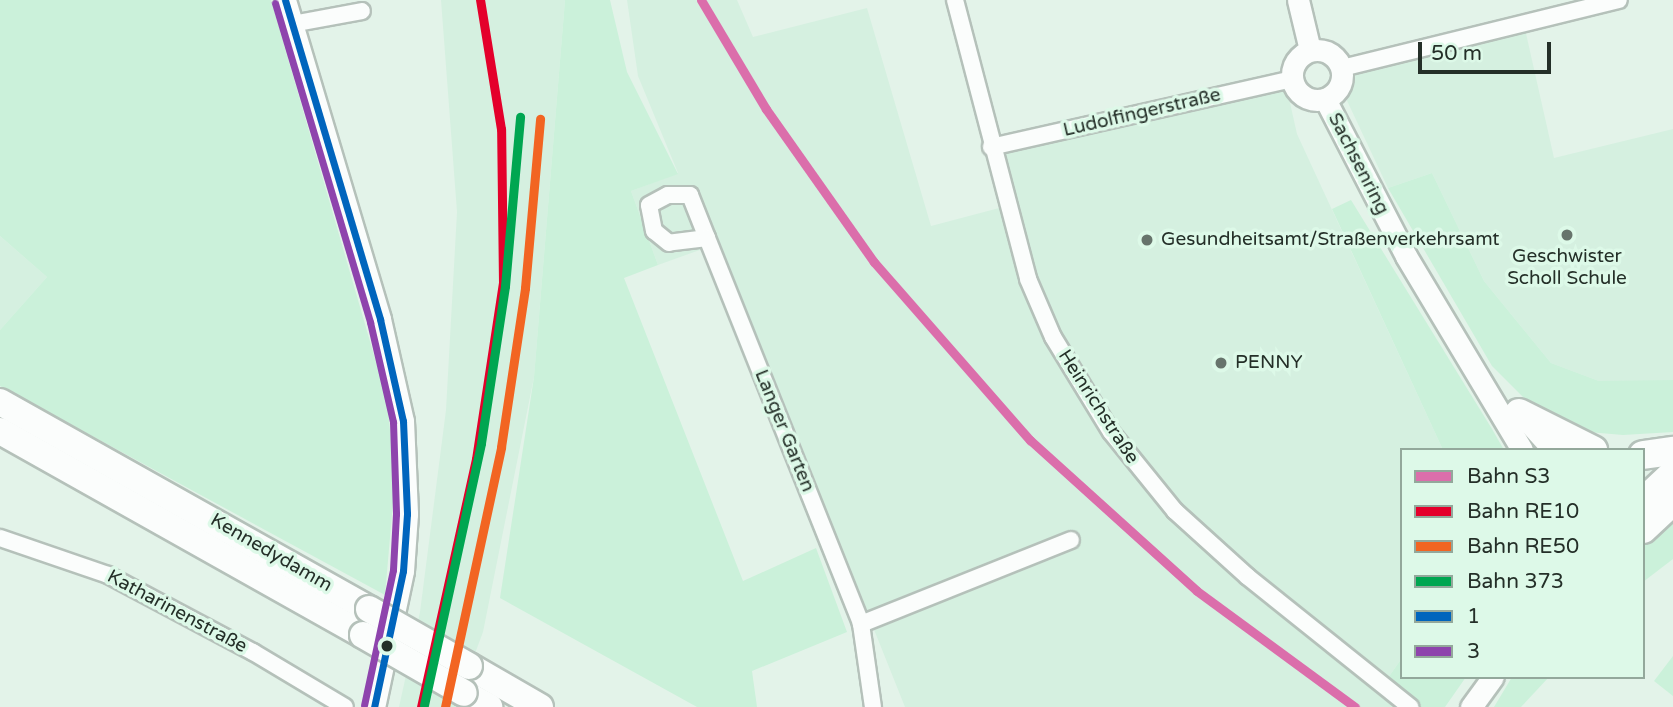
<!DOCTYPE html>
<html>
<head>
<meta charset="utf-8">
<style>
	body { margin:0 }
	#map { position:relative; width:1673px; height:707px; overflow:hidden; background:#e3f3e9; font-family:"Varela Round",sans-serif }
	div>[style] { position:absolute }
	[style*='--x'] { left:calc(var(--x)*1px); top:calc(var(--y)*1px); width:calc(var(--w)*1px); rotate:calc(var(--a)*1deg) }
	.built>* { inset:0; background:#d5f0e0 }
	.green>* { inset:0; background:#cbf1da }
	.roads { filter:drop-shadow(2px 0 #b5c1ba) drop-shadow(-2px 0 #b5c1ba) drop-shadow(0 2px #b5c1ba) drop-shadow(0 -2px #b5c1ba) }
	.minor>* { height:16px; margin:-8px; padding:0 8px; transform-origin:8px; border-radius:8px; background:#fbfdfc }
	.tertiary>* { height:21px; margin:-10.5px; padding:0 10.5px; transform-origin:10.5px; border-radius:10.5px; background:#fbfdfc }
	.tertiary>.ring { margin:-10.5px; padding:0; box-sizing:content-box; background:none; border:21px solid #fbfdfc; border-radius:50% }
	.primary>* { height:26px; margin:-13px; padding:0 13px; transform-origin:13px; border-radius:13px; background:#fbfdfc }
	.trunk>* { height:28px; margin:-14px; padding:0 14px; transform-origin:14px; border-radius:14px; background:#fbfdfc }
	.bridges { filter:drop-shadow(2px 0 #b5c1ba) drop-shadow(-2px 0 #b5c1ba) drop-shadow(0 2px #b5c1ba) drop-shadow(0 -2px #b5c1ba) }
	.primary-bridge>* { height:26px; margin:-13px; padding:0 13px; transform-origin:13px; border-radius:13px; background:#fbfdfc }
	.bus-1>* { height:7px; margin:-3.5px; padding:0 3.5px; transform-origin:3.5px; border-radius:3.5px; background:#0065bd }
	.bus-2>* { height:7px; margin:-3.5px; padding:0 3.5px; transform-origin:3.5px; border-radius:3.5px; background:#8e44ad }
	.rail-1>* { height:9px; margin:-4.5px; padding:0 4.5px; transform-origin:4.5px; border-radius:4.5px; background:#db6eab }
	.rail-2>* { height:9px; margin:-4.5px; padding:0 4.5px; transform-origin:4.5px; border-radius:4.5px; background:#e4002b }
	.rail-3>* { height:9px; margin:-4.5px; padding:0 4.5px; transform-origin:4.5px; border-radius:4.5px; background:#f26522 }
	.rail-4>* { height:9px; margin:-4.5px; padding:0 4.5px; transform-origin:4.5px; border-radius:4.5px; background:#00a651 }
	.dots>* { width:19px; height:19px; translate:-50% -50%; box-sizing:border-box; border:4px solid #ddf9e8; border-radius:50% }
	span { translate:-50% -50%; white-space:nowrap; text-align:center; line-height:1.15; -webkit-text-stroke:7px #ddf9e8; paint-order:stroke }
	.street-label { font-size:19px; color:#242f28 }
	.poi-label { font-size:19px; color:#242f28 }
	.left { translate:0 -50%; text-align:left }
	.legend { position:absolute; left:1400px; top:448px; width:245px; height:231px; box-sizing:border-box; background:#ddf9e8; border:2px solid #93a89b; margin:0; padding:9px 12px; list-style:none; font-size:21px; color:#242f28 }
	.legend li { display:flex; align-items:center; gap:14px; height:35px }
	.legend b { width:35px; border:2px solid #93a89b }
	.scale { position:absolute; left:1418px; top:42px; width:133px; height:32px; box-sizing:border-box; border:4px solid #242f28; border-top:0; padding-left:9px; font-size:21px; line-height:24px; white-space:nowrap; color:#242f28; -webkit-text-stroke:5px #ddf9e8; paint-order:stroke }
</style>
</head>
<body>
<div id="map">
	<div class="built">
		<i style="clip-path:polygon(441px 0,565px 0,534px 377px,483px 632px,455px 707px,399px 707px,420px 612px,446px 410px,457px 212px)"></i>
		<i style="clip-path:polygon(627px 0,737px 0,753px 37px,867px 8px,931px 226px,1003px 207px,988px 153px,1286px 85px,1297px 134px,1443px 450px,1402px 450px,1402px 658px,1380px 689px,1405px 707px,905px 707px,837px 537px,708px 247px,658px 265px,631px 191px,678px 173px,638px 76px)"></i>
		<i style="clip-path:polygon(1525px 29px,1554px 158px,1673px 129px,1673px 380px,1659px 383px,1599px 381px,1551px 363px,1484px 281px,1432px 173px,1388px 188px,1342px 90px,1350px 71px)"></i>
		<i style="clip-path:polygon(0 236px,47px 277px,0 330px)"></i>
	</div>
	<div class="green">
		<i style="clip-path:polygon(0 0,271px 0,387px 400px,395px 480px,385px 595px,0 386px,0 330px,47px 277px,0 236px)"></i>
		<i style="clip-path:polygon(565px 0,610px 0,627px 72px,678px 174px,631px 191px,658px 265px,624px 278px,743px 581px,816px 548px,847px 632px,752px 671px,757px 707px,697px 707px,500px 598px,534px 377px)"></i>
		<i style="clip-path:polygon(1432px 173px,1484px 281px,1551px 363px,1599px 381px,1673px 380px,1673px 432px,1623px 435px,1577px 431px,1530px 404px,1492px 366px,1388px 188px)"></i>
		<i style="clip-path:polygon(1351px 200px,1492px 429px,1504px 450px,1443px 450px,1332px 209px)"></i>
		<i style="clip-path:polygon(1673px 510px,1673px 559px,1643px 582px,1643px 539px)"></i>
		<i style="clip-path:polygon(1673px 656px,1673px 696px,1654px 681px)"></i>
		<i style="clip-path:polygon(1402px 658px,1402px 677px,1466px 677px,1445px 707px,1405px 707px,1380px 689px)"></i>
		<i style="clip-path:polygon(1512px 677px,1549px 677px,1521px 707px,1494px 707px)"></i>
	</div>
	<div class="roads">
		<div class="minor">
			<i style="--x:955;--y:0;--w:288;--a:75.3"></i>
			<i style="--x:1028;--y:279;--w:63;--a:66.7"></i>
			<i style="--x:1053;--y:337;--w:111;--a:58.6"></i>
			<i style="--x:1111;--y:432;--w:102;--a:51"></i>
			<i style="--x:1175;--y:511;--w:98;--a:42.1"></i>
			<i style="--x:1248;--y:577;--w:208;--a:38.7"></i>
			<i style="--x:292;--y:24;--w:71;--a:-10.5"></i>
			<i style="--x:1342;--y:68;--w:285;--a:-13.8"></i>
			<i style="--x:991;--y:147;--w:309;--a:-12.7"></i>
			<i style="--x:707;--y:238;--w:38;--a:173"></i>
			<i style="--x:669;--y:243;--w:19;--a:-141"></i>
			<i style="--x:654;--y:231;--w:26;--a:-101"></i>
			<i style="--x:649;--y:205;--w:21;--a:-28"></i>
			<i style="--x:668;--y:195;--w:22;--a:0"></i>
			<i style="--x:690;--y:195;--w:46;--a:68.4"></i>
			<i style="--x:707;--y:238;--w:416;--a:68.2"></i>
			<i style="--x:861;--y:624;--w:84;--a:81.8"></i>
			<i style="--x:0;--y:538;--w:114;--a:18.9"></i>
			<i style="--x:108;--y:575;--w:164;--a:28"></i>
			<i style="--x:253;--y:652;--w:107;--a:30.9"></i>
			<i style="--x:861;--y:624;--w:226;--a:-21.8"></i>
		</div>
		<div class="tertiary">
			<i style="--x:285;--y:0;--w:333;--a:73.4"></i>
			<i style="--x:380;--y:319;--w:105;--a:77.3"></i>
			<i style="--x:403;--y:421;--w:93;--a:87.5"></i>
			<i style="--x:407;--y:514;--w:57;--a:94"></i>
			<i style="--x:403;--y:571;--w:139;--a:102"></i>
			<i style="--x:1298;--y:0;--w:51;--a:76.5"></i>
			<i class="ring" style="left:1292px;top:50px;width:29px;height:29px"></i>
			<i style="--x:1325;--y:99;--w:177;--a:62.7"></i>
			<i style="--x:1406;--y:256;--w:226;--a:59.1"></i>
			<i style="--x:1529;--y:423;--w:36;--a:48"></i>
			<i style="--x:1471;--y:707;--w:37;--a:-54"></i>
		</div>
		<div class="primary">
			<i style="--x:0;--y:402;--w:423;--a:29.3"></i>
			<i style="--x:0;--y:431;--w:416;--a:29.3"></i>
			<i style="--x:469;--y:666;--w:82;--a:30"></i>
			<i style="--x:464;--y:693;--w:29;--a:29"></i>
		</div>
		<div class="trunk">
			<i style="--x:1519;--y:413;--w:83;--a:26.6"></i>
			<i style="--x:1643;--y:455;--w:30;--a:-8"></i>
			<i style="--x:1643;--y:502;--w:41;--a:-43"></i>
			<i style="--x:1643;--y:529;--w:41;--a:-43"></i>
		</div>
	</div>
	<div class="bridges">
		<div class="primary-bridge">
			<i style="--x:369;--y:609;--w:115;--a:29.7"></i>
			<i style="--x:363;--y:635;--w:116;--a:29.9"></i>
		</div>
	</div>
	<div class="bus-1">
		<i style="--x:285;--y:0;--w:333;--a:73.4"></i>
		<i style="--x:380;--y:319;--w:105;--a:77.3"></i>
		<i style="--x:403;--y:421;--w:93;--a:87.5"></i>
		<i style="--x:407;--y:514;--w:57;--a:94"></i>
		<i style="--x:403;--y:571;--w:139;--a:102"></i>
	</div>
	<div class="bus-2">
		<i style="--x:275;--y:3;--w:333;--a:73.4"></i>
		<i style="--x:370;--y:322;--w:103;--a:77"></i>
		<i style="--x:393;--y:422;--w:92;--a:88.1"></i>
		<i style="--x:396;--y:514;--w:56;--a:93.1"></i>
		<i style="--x:393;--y:570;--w:138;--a:102.1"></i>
	</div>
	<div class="rail-1">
		<i style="--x:701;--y:0;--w:127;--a:59.2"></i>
		<i style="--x:766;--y:109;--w:187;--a:54.8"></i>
		<i style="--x:874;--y:262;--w:237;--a:48.8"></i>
		<i style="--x:1030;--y:440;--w:225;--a:42.1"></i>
		<i style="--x:1197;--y:591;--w:196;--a:36.3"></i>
	</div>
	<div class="rail-2">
		<i style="--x:421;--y:707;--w:254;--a:-77.5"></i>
		<i style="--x:476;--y:459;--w:178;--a:-81.3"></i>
		<i style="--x:503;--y:283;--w:154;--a:-90.7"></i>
		<i style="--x:501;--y:129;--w:131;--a:-99.2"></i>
	</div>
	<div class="rail-3">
		<i style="--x:445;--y:707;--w:266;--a:-77.8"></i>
		<i style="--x:501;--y:447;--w:161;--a:-81.4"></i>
		<i style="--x:525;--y:288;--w:170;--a:-84.9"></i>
	</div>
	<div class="rail-4">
		<i style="--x:424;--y:705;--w:268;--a:-77.7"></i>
		<i style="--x:481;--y:443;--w:159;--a:-81.3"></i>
		<i style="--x:505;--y:286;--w:170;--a:-84.9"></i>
	</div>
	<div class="dots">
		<i style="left:1567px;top:235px;background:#67746c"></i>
		<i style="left:1147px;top:240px;background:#67746c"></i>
		<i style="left:1221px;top:363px;background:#67746c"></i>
		<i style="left:387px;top:646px;background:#242f28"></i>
	</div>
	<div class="street-label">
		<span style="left:1142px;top:113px;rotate:-13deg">Ludolfingerstraße</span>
		<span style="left:1358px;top:164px;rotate:63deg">Sachsenring</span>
		<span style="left:1098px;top:407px;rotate:57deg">Heinrichstraße</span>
		<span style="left:784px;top:431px;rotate:68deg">Langer Garten</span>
		<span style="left:271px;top:553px;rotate:30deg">Kennedydamm</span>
		<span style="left:177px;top:612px;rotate:28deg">Katharinenstraße</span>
	</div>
	<div class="poi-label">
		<span class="left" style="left:1161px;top:240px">Gesundheitsamt/Straßenverkehrsamt</span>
		<span style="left:1567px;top:268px">Geschwister<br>Scholl Schule</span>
		<span class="left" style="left:1235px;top:363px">PENNY</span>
	</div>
	<ul class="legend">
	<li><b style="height:9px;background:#db6eab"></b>Bahn S3</li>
	<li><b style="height:9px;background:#e4002b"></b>Bahn RE10</li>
	<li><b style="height:9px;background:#f26522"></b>Bahn RE50</li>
	<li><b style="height:9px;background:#00a651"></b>Bahn 373</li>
	<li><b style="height:9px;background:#0065bd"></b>1</li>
	<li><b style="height:9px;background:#8e44ad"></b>3</li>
	</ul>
	<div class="scale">50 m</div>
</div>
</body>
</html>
